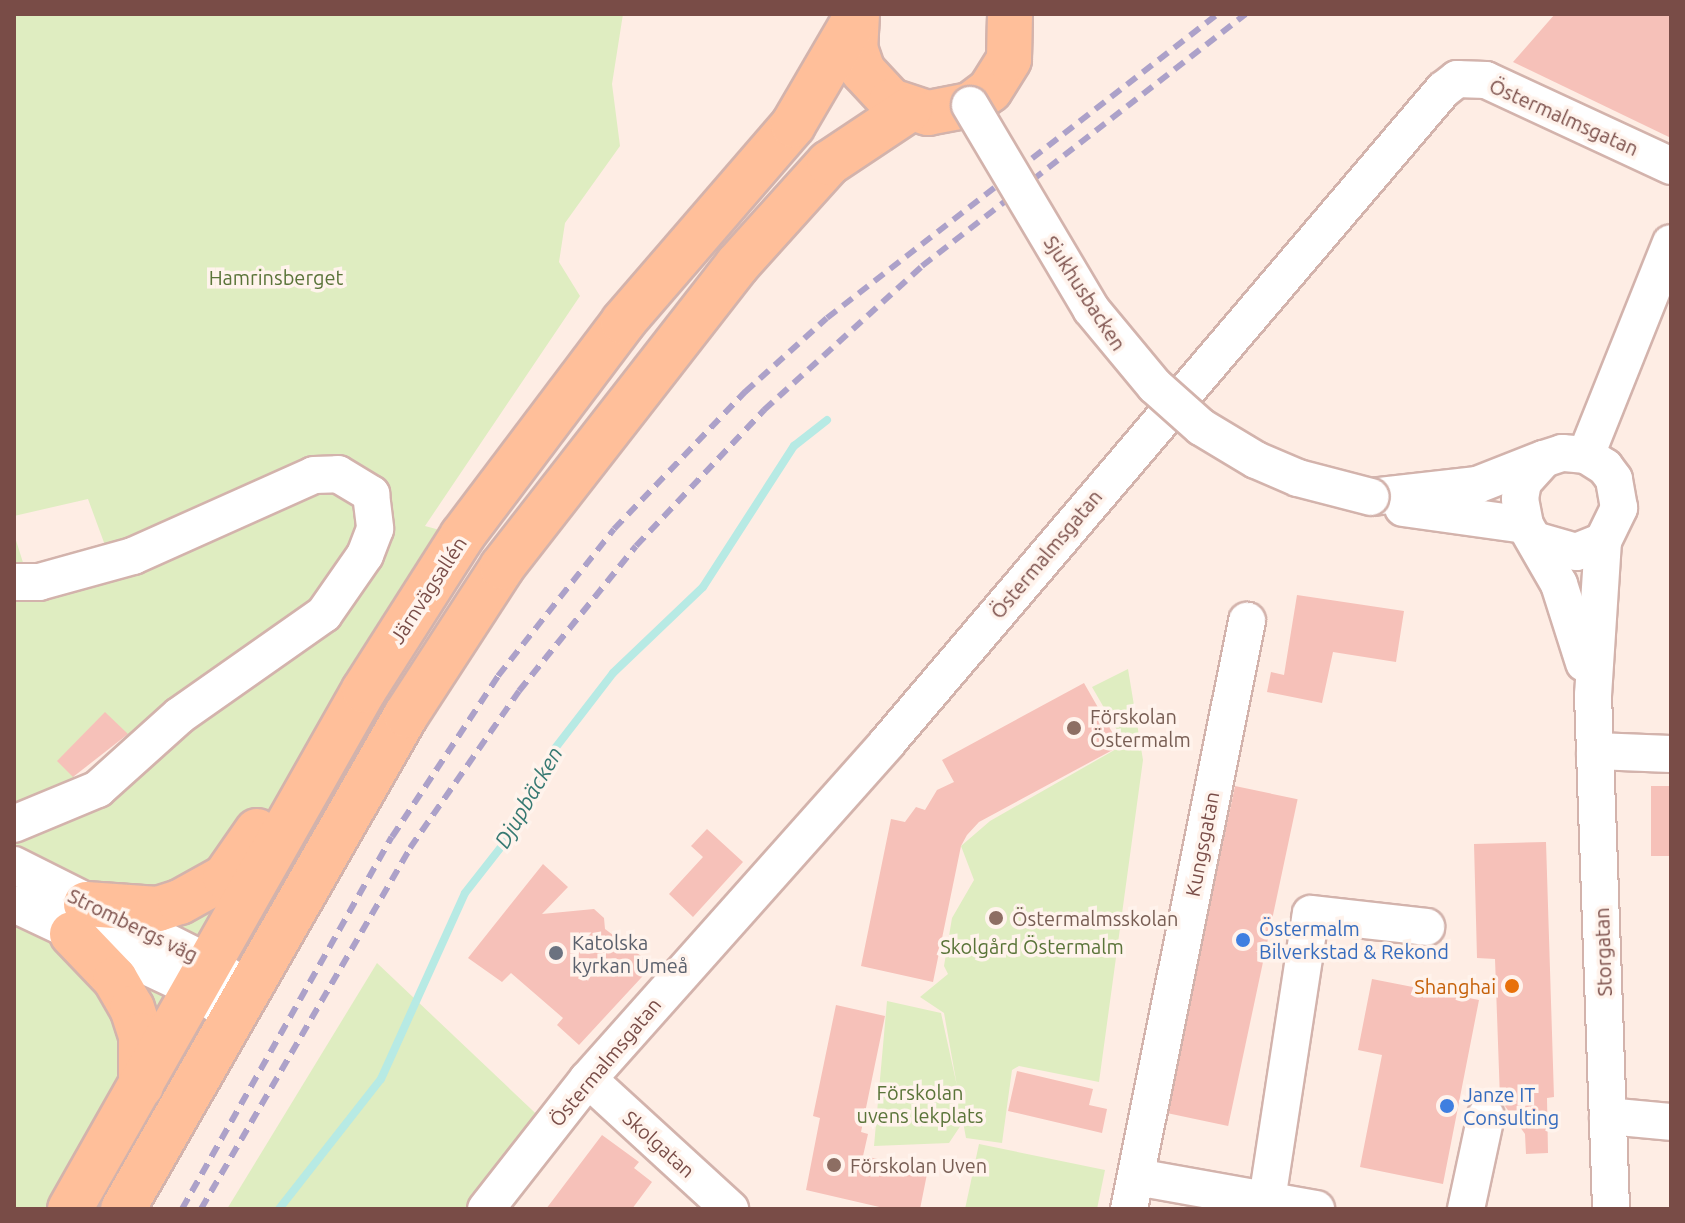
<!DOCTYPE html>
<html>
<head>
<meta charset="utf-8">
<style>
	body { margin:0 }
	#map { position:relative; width:1685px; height:1223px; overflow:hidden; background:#feede4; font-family:Ubuntu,sans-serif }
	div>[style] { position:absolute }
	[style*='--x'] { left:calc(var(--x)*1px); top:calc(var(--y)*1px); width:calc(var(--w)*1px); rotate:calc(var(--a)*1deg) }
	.green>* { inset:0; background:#dfedc1 }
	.stream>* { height:8px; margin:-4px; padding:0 4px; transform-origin:4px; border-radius:4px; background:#b7eae4 }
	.building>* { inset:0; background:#f6c1b9; transform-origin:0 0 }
	.roads { filter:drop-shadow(2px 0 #d3b3ac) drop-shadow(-2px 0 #d3b3ac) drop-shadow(0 2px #d3b3ac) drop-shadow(0 -2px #d3b3ac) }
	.minor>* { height:36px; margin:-18px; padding:0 18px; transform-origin:18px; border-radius:18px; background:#fff }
	.major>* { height:44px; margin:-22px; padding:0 22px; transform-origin:22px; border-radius:22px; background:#ffbf9a }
	.rail>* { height:6px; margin-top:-3px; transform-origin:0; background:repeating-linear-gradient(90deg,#aca1c9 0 12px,transparent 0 20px) }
	.bridges { filter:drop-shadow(2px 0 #d3b3ac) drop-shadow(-2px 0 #d3b3ac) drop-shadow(0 2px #d3b3ac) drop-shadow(0 -2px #d3b3ac) }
	.minor-bridge>* { height:36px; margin:-18px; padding:0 18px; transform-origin:18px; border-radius:18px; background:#fff }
	.dots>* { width:22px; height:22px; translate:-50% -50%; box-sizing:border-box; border:4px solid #fff3ec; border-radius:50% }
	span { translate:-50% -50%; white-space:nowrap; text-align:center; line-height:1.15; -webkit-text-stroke:7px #fff3ec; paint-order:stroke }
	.street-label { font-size:20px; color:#794c47 }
	.park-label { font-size:20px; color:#5a7439 }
	.education-label { font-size:20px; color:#785e54 }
	.left { translate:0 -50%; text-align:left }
	.shop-label { font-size:20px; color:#366cbe }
	.worship-label { font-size:20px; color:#5b616d }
	.food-label { font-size:20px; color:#c56008 }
	.right { translate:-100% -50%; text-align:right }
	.water-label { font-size:22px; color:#367972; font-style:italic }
	.frame { position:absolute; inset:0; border:16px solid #794c47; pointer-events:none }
</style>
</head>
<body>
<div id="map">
	<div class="green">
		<i style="clip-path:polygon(evenodd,14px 14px,623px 14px,612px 84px,620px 146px,565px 223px,559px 262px,580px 296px,425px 526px,462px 536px,70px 1209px,14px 1209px,14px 534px,26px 572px,106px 548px,88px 499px,14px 516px,14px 14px,105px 713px,132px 739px,85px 788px,58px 761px,105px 713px)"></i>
		<i style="clip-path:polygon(1128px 669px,1143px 760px,1099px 1082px,1019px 1066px,1012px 1070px,1002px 1143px,966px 1138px,963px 1122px,949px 1143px,874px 1146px,887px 1001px,941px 1013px,957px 1086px,944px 1013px,920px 997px,948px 974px,944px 966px,952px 918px,974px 880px,961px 846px,990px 821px,1125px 744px,1092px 687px)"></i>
		<i style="clip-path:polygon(377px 963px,550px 1127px,486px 1209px,227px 1209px)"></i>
		<i style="clip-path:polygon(979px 1144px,1105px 1170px,1097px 1209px,965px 1209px)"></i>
	</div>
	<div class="stream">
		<i style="--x:279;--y:1209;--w:165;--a:-51.9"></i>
		<i style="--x:381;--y:1079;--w:204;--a:-65.7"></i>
		<i style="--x:465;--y:893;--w:76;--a:-51.9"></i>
		<i style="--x:512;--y:833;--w:92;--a:-63.4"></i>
		<i style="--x:553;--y:751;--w:98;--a:-52.4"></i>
		<i style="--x:613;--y:673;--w:124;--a:-43.7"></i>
		<i style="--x:703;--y:587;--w:168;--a:-57.2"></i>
		<i style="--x:794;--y:446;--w:42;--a:-38.2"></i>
	</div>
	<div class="building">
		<i style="clip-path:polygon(1555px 14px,1671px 14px,1671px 138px,1513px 62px)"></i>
		<i style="clip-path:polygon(1297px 595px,1404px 611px,1396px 662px,1333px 652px,1322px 703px,1267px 692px,1271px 672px,1284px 675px)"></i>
		<i style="clip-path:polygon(1084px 683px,1120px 746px,979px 822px,967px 835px,961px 846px,933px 982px,861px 966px,891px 819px,905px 822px,916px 807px,925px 810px,937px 790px,954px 782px,942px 760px)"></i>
		<i style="clip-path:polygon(105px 712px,128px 734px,73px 777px,57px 761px)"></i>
		<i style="left:1235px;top:786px;width:64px;height:334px;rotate:12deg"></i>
		<i style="left:1651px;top:786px;width:20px;height:70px"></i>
		<i style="clip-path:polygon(707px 829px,743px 862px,693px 917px,669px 894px,703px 857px,691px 846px)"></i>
		<i style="clip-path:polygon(1546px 842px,1554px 1097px,1547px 1098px,1548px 1153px,1526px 1154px,1525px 1134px,1500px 1099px,1495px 959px,1477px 958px,1474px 844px)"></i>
		<i style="clip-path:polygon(543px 864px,568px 887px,542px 914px,594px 909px,604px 918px,605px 929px,653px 965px,579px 1045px,557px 1025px,563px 1018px,511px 973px,502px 982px,468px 958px)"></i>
		<i style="clip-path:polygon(1372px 979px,1479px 1000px,1443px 1184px,1360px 1167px,1382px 1055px,1358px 1050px)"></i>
		<i style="clip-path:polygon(836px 1005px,885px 1016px,861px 1132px,868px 1134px,863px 1156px,928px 1169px,920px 1209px,888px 1209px,806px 1190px,820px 1118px,813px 1116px)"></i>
		<i style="clip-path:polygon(1017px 1071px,1093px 1089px,1089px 1105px,1107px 1109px,1102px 1133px,1008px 1111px)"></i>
		<i style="clip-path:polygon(602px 1135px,639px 1162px,634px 1168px,652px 1182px,632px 1209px,546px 1209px)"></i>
	</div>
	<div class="roads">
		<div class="minor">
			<i style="--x:1586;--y:455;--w:228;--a:-68.2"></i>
			<i style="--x:1371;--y:497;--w:107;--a:-6.5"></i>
			<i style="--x:1477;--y:485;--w:71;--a:-21.5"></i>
			<i style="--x:1403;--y:508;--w:123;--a:7.9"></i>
			<i style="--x:1538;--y:541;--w:40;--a:16"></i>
			<i style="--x:1576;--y:552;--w:29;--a:-22"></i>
			<i style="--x:1603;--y:541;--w:37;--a:-64"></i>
			<i style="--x:1619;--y:508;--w:29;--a:-100"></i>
			<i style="--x:1614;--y:479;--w:15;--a:-127"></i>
			<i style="--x:1605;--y:467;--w:22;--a:-148"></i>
			<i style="--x:1586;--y:455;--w:24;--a:-175"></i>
			<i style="--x:1562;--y:453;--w:19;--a:162"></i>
			<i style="--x:1544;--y:459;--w:31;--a:132"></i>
			<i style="--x:1523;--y:482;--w:17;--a:100"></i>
			<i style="--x:1520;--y:499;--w:26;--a:79"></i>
			<i style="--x:1525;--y:525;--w:68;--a:60"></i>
			<i style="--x:1559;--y:584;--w:83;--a:72.4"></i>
			<i style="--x:1603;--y:541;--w:154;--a:93.7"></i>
			<i style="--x:1593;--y:695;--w:514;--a:87.99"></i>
			<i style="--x:14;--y:582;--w:25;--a:0"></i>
			<i style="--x:39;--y:582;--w:98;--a:-15.5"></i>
			<i style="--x:133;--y:556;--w:198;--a:-24.1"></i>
			<i style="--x:314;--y:475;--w:24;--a:-2"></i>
			<i style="--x:338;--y:474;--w:39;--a:31"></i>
			<i style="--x:371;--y:494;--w:35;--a:83"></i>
			<i style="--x:375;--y:529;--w:28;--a:111"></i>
			<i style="--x:365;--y:555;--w:72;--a:124.8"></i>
			<i style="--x:324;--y:614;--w:177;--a:144.9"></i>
			<i style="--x:179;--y:716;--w:109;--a:138"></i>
			<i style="--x:98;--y:789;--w:91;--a:157.4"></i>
			<i style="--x:1595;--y:751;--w:76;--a:2.3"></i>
			<i style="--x:14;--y:865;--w:218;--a:26.7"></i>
			<i style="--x:209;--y:963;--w:47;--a:34.7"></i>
			<i style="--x:14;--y:904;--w:200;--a:25.2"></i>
			<i style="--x:195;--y:989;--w:47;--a:35.4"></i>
			<i style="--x:588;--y:1079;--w:193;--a:42.5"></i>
			<i style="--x:1608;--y:1116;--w:63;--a:5.4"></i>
			<i style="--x:1136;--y:1177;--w:183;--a:10.1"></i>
			<i style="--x:1267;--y:1200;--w:289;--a:-81.3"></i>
			<i style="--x:1311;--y:914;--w:116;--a:6.4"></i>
			<i style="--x:486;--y:1209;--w:165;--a:-51.9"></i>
			<i style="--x:588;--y:1079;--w:450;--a:-48.3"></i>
			<i style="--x:887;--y:743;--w:858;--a:-49.59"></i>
			<i style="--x:1443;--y:90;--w:18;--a:-38"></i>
			<i style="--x:1457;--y:79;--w:29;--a:2"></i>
			<i style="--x:1486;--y:80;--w:204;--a:24.9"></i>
			<i style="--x:1129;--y:1209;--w:600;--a:-78.65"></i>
			<i style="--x:1466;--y:1209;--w:95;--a:-77.9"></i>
		</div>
		<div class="major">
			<i style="--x:857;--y:14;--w:34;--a:93"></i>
			<i style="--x:855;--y:48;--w:24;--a:71"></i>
			<i style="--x:863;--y:71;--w:41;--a:47"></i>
			<i style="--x:891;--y:101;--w:39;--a:18"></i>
			<i style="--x:928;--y:113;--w:43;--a:-10.8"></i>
			<i style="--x:970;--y:105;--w:25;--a:-37"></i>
			<i style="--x:990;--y:90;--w:36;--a:-58"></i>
			<i style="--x:1009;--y:59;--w:45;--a:-88.7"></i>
			<i style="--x:86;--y:904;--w:72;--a:4"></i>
			<i style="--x:158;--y:909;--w:23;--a:-18"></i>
			<i style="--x:180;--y:902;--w:51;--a:-29.1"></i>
			<i style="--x:225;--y:877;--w:56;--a:-55.2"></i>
			<i style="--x:72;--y:934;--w:62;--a:46.3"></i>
			<i style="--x:115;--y:979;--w:34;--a:60"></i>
			<i style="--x:132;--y:1008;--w:28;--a:72"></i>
			<i style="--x:141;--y:1035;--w:51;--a:90"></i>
			<i style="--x:70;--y:1209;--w:596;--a:-60.47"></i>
			<i style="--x:364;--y:690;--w:183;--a:-57.5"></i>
			<i style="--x:462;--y:536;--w:268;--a:-53"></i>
			<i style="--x:623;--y:322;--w:260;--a:-49.2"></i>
			<i style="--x:793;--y:125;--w:123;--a:-59.7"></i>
			<i style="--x:123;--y:1209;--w:569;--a:-60.19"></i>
			<i style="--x:406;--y:715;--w:176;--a:-57"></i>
			<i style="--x:502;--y:567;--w:383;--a:-52.1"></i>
			<i style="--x:737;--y:265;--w:137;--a:-48"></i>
			<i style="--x:829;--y:163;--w:97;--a:-33.7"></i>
		</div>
	</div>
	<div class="rail">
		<i style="--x:182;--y:1209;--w:427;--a:-60.6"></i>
		<i style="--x:392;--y:837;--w:193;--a:-56.6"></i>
		<i style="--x:498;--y:676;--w:187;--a:-51.7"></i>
		<i style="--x:614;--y:529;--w:190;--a:-46.3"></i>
		<i style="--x:745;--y:392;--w:110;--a:-42.1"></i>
		<i style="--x:827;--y:318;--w:494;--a:-37.9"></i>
		<i style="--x:201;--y:1209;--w:417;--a:-59.9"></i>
		<i style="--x:410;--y:848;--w:191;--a:-55.2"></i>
		<i style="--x:519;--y:691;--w:186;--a:-51.1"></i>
		<i style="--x:636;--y:546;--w:187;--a:-46.7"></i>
		<i style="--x:764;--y:410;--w:214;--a:-42.3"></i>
		<i style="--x:922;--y:266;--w:410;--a:-37.9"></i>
	</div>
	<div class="bridges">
		<div class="minor-bridge">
			<i style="--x:970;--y:105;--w:237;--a:59.3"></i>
			<i style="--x:1091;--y:309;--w:100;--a:50.3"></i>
			<i style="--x:1155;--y:386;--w:62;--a:41.7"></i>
			<i style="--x:1201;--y:427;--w:64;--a:31"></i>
			<i style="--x:1256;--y:460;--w:46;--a:23.2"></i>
			<i style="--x:1298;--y:478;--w:75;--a:14.6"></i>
		</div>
	</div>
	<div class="dots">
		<i style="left:1074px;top:728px;background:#8d6e63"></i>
		<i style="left:996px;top:918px;background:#8d6e63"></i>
		<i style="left:1243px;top:940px;background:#3f7fe0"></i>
		<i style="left:556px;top:953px;background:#6b7280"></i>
		<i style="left:1512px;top:986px;background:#e8710a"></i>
		<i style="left:1447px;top:1106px;background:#3f7fe0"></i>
		<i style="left:834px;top:1165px;background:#8d6e63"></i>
	</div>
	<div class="street-label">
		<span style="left:1564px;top:117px;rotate:24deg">Östermalmsgatan</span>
		<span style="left:1085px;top:293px;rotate:57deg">Sjukhusbacken</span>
		<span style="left:1046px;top:554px;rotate:-50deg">Östermalmsgatan</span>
		<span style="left:428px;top:590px;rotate:-57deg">Järnvägsallén</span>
		<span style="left:1202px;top:844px;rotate:-79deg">Kungsgatan</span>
		<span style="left:133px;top:925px;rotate:26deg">Strombergs väg</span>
		<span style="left:1603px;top:952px;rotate:-92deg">Storgatan</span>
		<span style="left:605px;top:1062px;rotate:-50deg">Östermalmsgatan</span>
		<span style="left:659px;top:1144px;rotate:42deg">Skolgatan</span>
	</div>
	<div class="park-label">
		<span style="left:276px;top:277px">Hamrinsberget</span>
		<span style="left:1032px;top:946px">Skolgård Östermalm</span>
		<span style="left:920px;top:1104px">Förskolan<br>uvens lekplats</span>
	</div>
	<div class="education-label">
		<span class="left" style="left:1090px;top:728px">Förskolan<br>Östermalm</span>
		<span class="left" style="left:1012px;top:918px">Östermalmsskolan</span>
		<span class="left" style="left:850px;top:1165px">Förskolan Uven</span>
	</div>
	<div class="shop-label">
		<span class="left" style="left:1259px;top:940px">Östermalm<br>Bilverkstad &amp; Rekond</span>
		<span class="left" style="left:1463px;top:1106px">Janze IT<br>Consulting</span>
	</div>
	<div class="worship-label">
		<span class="left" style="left:572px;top:954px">Katolska<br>kyrkan Umeå</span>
	</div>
	<div class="food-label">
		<span class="right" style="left:1496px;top:986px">Shanghai</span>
	</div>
	<div class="water-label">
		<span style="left:528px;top:797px;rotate:-60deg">Djupbäcken</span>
	</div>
	<div class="frame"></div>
</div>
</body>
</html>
